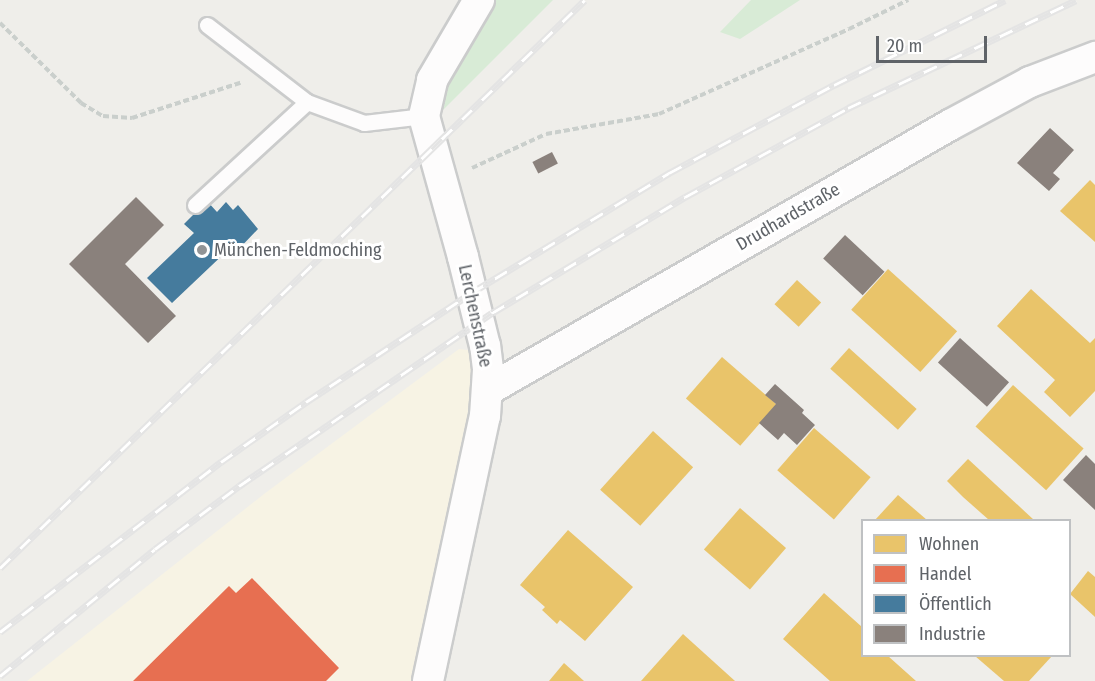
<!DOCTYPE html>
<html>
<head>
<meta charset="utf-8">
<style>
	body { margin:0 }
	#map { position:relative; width:1095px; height:681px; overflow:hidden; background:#efeeea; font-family:"Fira Sans Condensed",sans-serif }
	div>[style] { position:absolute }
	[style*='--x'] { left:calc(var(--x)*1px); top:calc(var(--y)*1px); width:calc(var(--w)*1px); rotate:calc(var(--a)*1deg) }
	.commercial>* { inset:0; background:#f7f3e4 }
	.green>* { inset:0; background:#d8ebd6 }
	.homes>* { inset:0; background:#e9c46a; transform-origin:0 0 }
	.shops>* { inset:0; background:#e76f51 }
	.public>* { inset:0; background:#457b9d }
	.industry>* { inset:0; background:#8a817c; transform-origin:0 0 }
	.path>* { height:4px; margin-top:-2px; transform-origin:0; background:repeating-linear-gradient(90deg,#cacfcc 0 6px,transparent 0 9px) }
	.roads { filter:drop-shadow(2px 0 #cbcccc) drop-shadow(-2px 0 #cbcccc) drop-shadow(0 2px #cbcccc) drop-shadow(0 -2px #cbcccc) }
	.lane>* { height:15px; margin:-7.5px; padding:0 7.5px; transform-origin:7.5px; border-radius:7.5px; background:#fdfcfc }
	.street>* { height:30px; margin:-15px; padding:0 15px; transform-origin:15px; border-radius:15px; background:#fdfcfc }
	.rail>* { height:7px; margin-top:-3.5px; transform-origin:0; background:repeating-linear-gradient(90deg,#fff 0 14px,#e4e4e4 0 28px); box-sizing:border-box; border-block:2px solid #e4e4e4 }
	.dots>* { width:16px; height:16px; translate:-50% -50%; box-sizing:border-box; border:3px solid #fff; border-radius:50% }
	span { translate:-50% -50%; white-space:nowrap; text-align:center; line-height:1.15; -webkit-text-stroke:6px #fff; paint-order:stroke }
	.street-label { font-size:18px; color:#5f6368 }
	.poi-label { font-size:18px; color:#5f6368 }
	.left { translate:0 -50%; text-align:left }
	.legend { position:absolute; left:861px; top:519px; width:210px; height:138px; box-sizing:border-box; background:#fff; border:2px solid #bfc1c3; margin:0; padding:8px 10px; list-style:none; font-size:18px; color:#5f6368 }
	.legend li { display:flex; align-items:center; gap:12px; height:30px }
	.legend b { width:30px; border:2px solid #bfc1c3 }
	.scale { position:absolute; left:876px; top:36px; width:111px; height:27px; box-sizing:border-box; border:3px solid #5f6368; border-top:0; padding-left:8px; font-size:18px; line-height:21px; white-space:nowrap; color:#5f6368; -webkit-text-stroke:4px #fff; paint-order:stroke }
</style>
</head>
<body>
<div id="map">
	<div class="commercial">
		<i style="clip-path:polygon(459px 349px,495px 353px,433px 681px,27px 681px,264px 494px)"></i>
	</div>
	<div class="green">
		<i style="clip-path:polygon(478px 0,553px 0,438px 115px,425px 94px)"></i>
		<i style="clip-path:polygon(751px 0,800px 0,740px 39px,720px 32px)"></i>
	</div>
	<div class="homes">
		<i style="clip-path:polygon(1090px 180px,1095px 185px,1095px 242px,1060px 211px)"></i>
		<i style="left:888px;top:269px;width:93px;height:55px;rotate:42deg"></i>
		<i style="left:797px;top:280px;width:33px;height:33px;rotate:43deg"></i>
		<i style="clip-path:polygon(1031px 289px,1090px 343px,1095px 338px,1095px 391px,1070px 417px,1044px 392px,1055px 380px,997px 326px)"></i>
		<i style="left:849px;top:348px;width:91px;height:28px;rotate:42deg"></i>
		<i style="left:722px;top:357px;width:72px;height:55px;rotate:41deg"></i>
		<i style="left:1013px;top:385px;width:95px;height:56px;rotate:42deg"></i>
		<i style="left:814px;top:428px;width:75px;height:56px;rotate:41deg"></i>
		<i style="left:653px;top:431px;width:54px;height:79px;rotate:42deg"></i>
		<i style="clip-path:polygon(968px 459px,1034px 520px,989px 520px,963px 497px,947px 481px)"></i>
		<i style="clip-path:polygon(898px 495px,927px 520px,875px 520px)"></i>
		<i style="left:740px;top:508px;width:61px;height:55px;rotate:41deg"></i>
		<i style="clip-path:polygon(568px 530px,633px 587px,585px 641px,560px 620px,557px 624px,542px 610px,545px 607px,520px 585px)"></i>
		<i style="clip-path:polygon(1088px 571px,1095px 577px,1095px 617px,1070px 594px)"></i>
		<i style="clip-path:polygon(824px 593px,862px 627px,862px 656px,888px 656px,916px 681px,830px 681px,783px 639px)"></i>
		<i style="clip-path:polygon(683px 634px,735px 681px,641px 681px)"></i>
		<i style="clip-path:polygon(975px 656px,1052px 656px,1029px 681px,1004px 681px)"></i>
		<i style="clip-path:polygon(564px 663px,584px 681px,549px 681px)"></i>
	</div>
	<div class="shops">
		<i style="clip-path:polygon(252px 578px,339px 668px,326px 681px,133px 681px,229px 586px,236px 593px)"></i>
	</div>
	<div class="public">
		<i style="clip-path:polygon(207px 201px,217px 212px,226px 202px,233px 210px,238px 205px,258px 229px,235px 253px,230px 248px,172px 303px,147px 278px,194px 233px,184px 224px)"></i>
	</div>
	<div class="industry">
		<i style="clip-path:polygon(1050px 128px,1074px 150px,1053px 173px,1060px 179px,1049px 191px,1017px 163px)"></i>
		<i style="left:552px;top:152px;width:13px;height:22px;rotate:63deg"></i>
		<i style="clip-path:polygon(136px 197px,164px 225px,125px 264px,176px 316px,148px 343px,69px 264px)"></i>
		<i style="left:845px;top:235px;width:54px;height:32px;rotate:43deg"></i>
		<i style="left:960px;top:338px;width:66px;height:33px;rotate:42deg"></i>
		<i style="clip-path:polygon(775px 384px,804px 410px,802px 413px,815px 425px,797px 445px,784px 433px,778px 440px,759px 423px,776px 404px,765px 395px)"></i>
		<i style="clip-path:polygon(1086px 455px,1095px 464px,1095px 510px,1063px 480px)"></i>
	</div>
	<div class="path">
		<i style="--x:0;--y:23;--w:114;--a:44.6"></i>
		<i style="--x:81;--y:103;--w:26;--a:31"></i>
		<i style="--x:103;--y:116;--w:29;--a:4"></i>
		<i style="--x:132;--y:118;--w:114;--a:-18"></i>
		<i style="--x:472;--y:168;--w:81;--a:-24.7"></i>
		<i style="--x:546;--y:134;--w:115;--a:-10"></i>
		<i style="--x:659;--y:114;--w:208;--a:-24.1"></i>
		<i style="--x:849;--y:29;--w:66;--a:-26.2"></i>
	</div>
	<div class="roads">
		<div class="lane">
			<i style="--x:207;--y:25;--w:126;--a:37.6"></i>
			<i style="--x:307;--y:102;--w:61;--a:20.2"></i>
			<i style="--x:364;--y:123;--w:60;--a:-6.7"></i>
			<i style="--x:195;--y:205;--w:152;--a:-42.6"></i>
		</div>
		<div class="street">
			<i style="--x:488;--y:390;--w:533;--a:-29.84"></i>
			<i style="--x:950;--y:125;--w:91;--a:-28.3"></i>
			<i style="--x:1030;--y:82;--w:70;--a:-21"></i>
			<i style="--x:428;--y:681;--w:271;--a:-77.9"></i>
			<i style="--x:485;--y:416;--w:47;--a:-86.3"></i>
			<i style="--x:488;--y:369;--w:23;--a:-97"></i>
			<i style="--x:485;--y:346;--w:92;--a:-103.9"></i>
			<i style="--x:463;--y:257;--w:146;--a:-105.5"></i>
			<i style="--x:424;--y:116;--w:37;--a:-77"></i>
			<i style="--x:432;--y:80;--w:93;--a:-59.6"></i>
		</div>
	</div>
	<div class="rail">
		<i style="--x:0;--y:568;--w:815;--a:-44.16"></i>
		<i style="--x:0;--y:632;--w:279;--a:-37.6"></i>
		<i style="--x:221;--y:462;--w:104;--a:-35.2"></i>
		<i style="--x:306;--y:402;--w:198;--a:-33.4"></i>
		<i style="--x:471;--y:293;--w:232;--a:-31.2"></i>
		<i style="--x:669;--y:173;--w:187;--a:-28.1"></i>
		<i style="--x:834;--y:85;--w:191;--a:-26.4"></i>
		<i style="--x:0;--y:676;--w:200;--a:-39.3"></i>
		<i style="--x:155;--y:549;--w:105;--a:-36.9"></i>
		<i style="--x:239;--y:486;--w:306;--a:-34.4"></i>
		<i style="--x:492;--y:313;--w:225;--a:-31"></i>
		<i style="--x:685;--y:197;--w:186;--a:-28.6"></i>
		<i style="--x:848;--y:108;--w:252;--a:-25.3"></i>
	</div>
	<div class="dots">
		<i style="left:202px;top:250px;background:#919496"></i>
	</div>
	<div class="street-label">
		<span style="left:788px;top:217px;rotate:-30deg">Drudhardstraße</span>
		<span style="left:475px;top:316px;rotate:78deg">Lerchenstraße</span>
	</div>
	<div class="poi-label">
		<span class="left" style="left:214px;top:250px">München-Feldmoching</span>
	</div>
	<ul class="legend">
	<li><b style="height:16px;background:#e9c46a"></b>Wohnen</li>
	<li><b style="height:16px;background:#e76f51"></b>Handel</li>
	<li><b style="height:16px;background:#457b9d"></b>Öffentlich</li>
	<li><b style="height:16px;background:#8a817c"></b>Industrie</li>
	</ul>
	<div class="scale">20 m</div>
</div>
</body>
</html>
